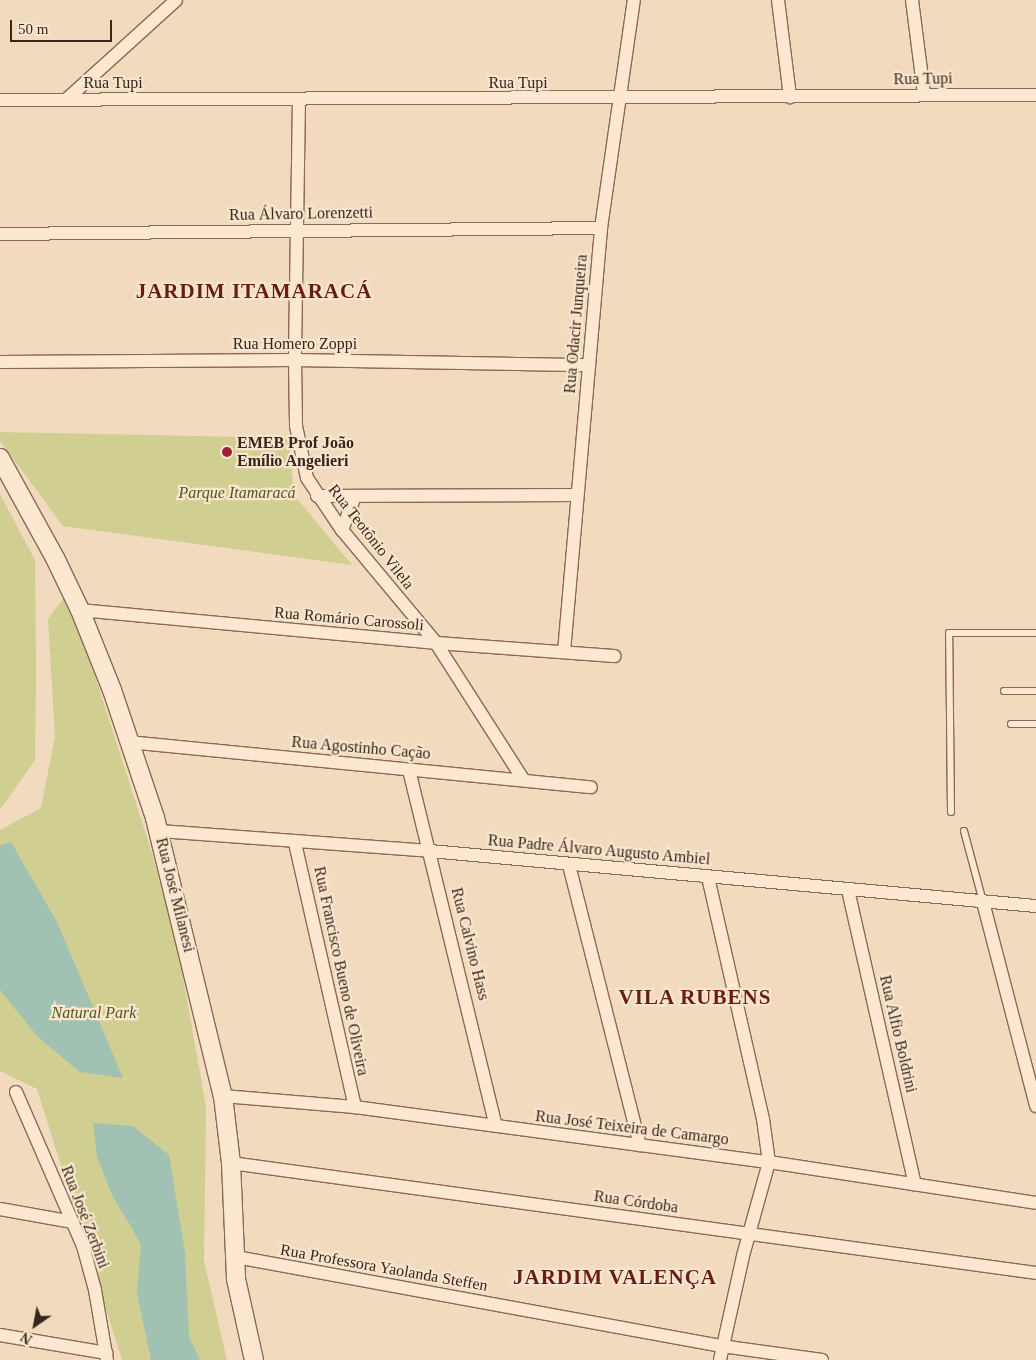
<!DOCTYPE html>
<html>
<head>
<meta charset="utf-8">
<style>
	body { margin:0 }
	#map { position:relative; width:1036px; height:1360px; overflow:hidden; background:#f1dabd; font-family:"Times New Roman",serif }
	div>[style] { position:absolute }
	[style*='--x'] { left:calc(var(--x)*1px); top:calc(var(--y)*1px); width:calc(var(--w)*1px); rotate:calc(var(--a)*1deg) }
	.green>* { inset:0; background:#d0ce90 }
	.water>* { inset:0; background:#a1c2b3 }
	.roads { filter:drop-shadow(1px 0 #8b6955) drop-shadow(-1px 0 #8b6955) drop-shadow(0 1px #8b6955) drop-shadow(0 -1px #8b6955) }
	.lane>* { height:6px; margin:-3px; padding:0 3px; transform-origin:3px; border-radius:3px; background:#fce8d1 }
	.street>* { height:12px; margin:-6px; padding:0 6px; transform-origin:6px; border-radius:6px; background:#fce8d1 }
	.secondary>* { height:18px; margin:-9px; padding:0 9px; transform-origin:9px; border-radius:9px; background:#fce8d1 }
	.dots>* { width:14px; height:14px; translate:-50% -50%; box-sizing:border-box; border:2px solid #f8e5cd; border-radius:50% }
	span { translate:-50% -50%; white-space:nowrap; text-align:center; line-height:1.15; -webkit-text-stroke:4.5px #f8e5cd; paint-order:stroke }
	.street-label { font-size:16px; color:#39251b }
	.poi-label { font-size:16px; color:#39251b; font-weight:700 }
	.left { translate:0 -50%; text-align:left }
	.park-label { font-size:16px; color:#525720; font-style:italic }
	.district-label { font-size:21px; color:#691b16; font-weight:700; letter-spacing:1px }
	.north { position:absolute; left:10px; top:1300px; width:50px; height:50px; -webkit-text-stroke:4px #f8e5cd; paint-order:stroke; rotate:213deg; font-size:14px; font-weight:700; line-height:20px; text-align:center; color:#39251b }
	.north::after { content:''; display:block; margin:auto; width:18px; height:22px; background:#39251b; clip-path:polygon(50% 0,100% 100%,50% 72%,0 100%) }
	.scale { position:absolute; left:10px; top:20px; width:102px; height:22px; box-sizing:border-box; border:2px solid #39251b; border-top:0; padding-left:6px; font-size:15px; line-height:18px; white-space:nowrap; color:#39251b; -webkit-text-stroke:4px #f8e5cd; paint-order:stroke }
</style>
</head>
<body>
<div id="map">
	<div class="green">
		<i style="clip-path:polygon(0 432px,289px 438px,294px 495px,352px 565px,63px 526px,0 441px)"></i>
		<i style="clip-path:polygon(0 494px,35px 560px,36px 673px,35px 760px,0 810px)"></i>
		<i style="clip-path:polygon(68px 592px,151px 850px,178px 949px,206px 1107px,204px 1261px,227px 1360px,122px 1360px,37px 1089px,0 1071px,0 830px,41px 808px,55px 737px,48px 619px)"></i>
	</div>
	<div class="water">
		<i style="clip-path:polygon(11px 842px,57px 922px,123px 1078px,80px 1072px,39px 1038px,0 990px,0 845px)"></i>
		<i style="clip-path:polygon(93px 1123px,133px 1126px,169px 1155px,185px 1253px,189px 1337px,200px 1360px,151px 1360px,137px 1293px,141px 1244px,112px 1195px,97px 1157px)"></i>
	</div>
	<div class="roads">
		<div class="lane">
			<i style="--x:1004;--y:691;--w:32;--a:0"></i>
			<i style="--x:1011;--y:724;--w:25;--a:0"></i>
			<i style="--x:951;--y:812;--w:179;--a:-90.6"></i>
			<i style="--x:949;--y:633;--w:87;--a:0"></i>
			<i style="--x:964;--y:831;--w:73;--a:75"></i>
		</div>
		<div class="street">
			<i style="--x:778;--y:0;--w:98;--a:82.9"></i>
			<i style="--x:912;--y:0;--w:95;--a:82.7"></i>
			<i style="--x:67;--y:99;--w:147;--a:-42.2"></i>
			<i style="--x:299;--y:99;--w:261;--a:90.9"></i>
			<i style="--x:295;--y:360;--w:66;--a:89.1"></i>
			<i style="--x:296;--y:426;--w:53;--a:78.1"></i>
			<i style="--x:307;--y:478;--w:63;--a:56.1"></i>
			<i style="--x:342;--y:530;--w:147;--a:50.2"></i>
			<i style="--x:436;--y:643;--w:161;--a:57.4"></i>
			<i style="--x:0;--y:100;--w:1036;--a:-0.28"></i>
			<i style="--x:0;--y:234;--w:601;--a:-0.57"></i>
			<i style="--x:0;--y:362;--w:295;--a:-0.4"></i>
			<i style="--x:295;--y:360;--w:294;--a:1"></i>
			<i style="--x:317;--y:496;--w:259;--a:-0.2"></i>
			<i style="--x:342;--y:530;--w:36;--a:-69"></i>
			<i style="--x:80;--y:610;--w:358;--a:5.3"></i>
			<i style="--x:436;--y:643;--w:179;--a:4.2"></i>
			<i style="--x:564;--y:652;--w:426;--a:-85"></i>
			<i style="--x:601;--y:228;--w:230;--a:-81.8"></i>
			<i style="--x:129;--y:742;--w:464;--a:5.6"></i>
			<i style="--x:409;--y:770;--w:366;--a:76.3"></i>
			<i style="--x:159;--y:831;--w:272;--a:4.2"></i>
			<i style="--x:430;--y:851;--w:608;--a:5.19"></i>
			<i style="--x:295;--y:843;--w:271;--a:77.2"></i>
			<i style="--x:569;--y:865;--w:289;--a:75.8"></i>
			<i style="--x:708;--y:877;--w:248;--a:77.2"></i>
			<i style="--x:763;--y:1119;--w:43;--a:82.1"></i>
			<i style="--x:769;--y:1162;--w:98;--a:105.5"></i>
			<i style="--x:743;--y:1256;--w:107;--a:102.5"></i>
			<i style="--x:848;--y:890;--w:302;--a:77.2"></i>
			<i style="--x:983;--y:902;--w:211;--a:75.4"></i>
			<i style="--x:16;--y:1092;--w:168;--a:66.5"></i>
			<i style="--x:83;--y:1246;--w:46;--a:74.7"></i>
			<i style="--x:95;--y:1290;--w:71;--a:80.3"></i>
			<i style="--x:223;--y:1096;--w:132;--a:4.8"></i>
			<i style="--x:355;--y:1107;--w:418;--a:7.6"></i>
			<i style="--x:769;--y:1162;--w:270;--a:8.7"></i>
			<i style="--x:231;--y:1163;--w:812;--a:7.78"></i>
			<i style="--x:0;--y:1209;--w:74;--a:10.1"></i>
			<i style="--x:236;--y:1257;--w:494;--a:10.4"></i>
			<i style="--x:722;--y:1346;--w:101;--a:8"></i>
			<i style="--x:0;--y:1335;--w:108;--a:9.6"></i>
		</div>
		<div class="secondary">
			<i style="--x:0;--y:458;--w:116;--a:61.2"></i>
			<i style="--x:56;--y:560;--w:55;--a:64.4"></i>
			<i style="--x:80;--y:610;--w:86;--a:68.2"></i>
			<i style="--x:112;--y:690;--w:135;--a:71.4"></i>
			<i style="--x:155;--y:818;--w:286;--a:76.3"></i>
			<i style="--x:223;--y:1096;--w:67;--a:83.2"></i>
			<i style="--x:231;--y:1163;--w:116;--a:87.5"></i>
			<i style="--x:236;--y:1279;--w:83;--a:77.5"></i>
		</div>
	</div>
	<div class="dots">
		<i style="left:227px;top:452px;background:#9f2034"></i>
	</div>
	<div class="street-label">
		<span style="left:923px;top:79px;rotate:-1deg">Rua Tupi</span>
		<span style="left:113px;top:83px">Rua Tupi</span>
		<span style="left:518px;top:83px">Rua Tupi</span>
		<span style="left:301px;top:214px;rotate:-1deg">Rua Álvaro Lorenzetti</span>
		<span style="left:576px;top:324px;rotate:-85deg">Rua Odacir Junqueira</span>
		<span style="left:295px;top:344px">Rua Homero Zoppi</span>
		<span style="left:371px;top:537px;rotate:52deg">Rua Teotônio Vilela</span>
		<span style="left:349px;top:619px;rotate:5deg">Rua Romário Carossoli</span>
		<span style="left:361px;top:748px;rotate:5deg">Rua Agostinho Cação</span>
		<span style="left:599px;top:850px;rotate:5deg">Rua Padre Álvaro Augusto Ambiel</span>
		<span style="left:175px;top:895px;rotate:76deg">Rua José Milanesi</span>
		<span style="left:470px;top:944px;rotate:76deg">Rua Calvino Hass</span>
		<span style="left:341px;top:971px;rotate:78deg">Rua Francisco Bueno de Oliveira</span>
		<span style="left:898px;top:1034px;rotate:77deg">Rua Alfio Boldrini</span>
		<span style="left:632px;top:1128px;rotate:7deg">Rua José Teixeira de Camargo</span>
		<span style="left:636px;top:1202px;rotate:8deg">Rua Córdoba</span>
		<span style="left:85px;top:1217px;rotate:69deg">Rua José Zerbini</span>
		<span style="left:384px;top:1268px;rotate:10deg">Rua Professora Yaolanda Steffen</span>
	</div>
	<div class="poi-label">
		<span class="left" style="left:237px;top:452px">EMEB Prof João<br>Emílio Angelieri</span>
	</div>
	<div class="park-label">
		<span style="left:237px;top:493px">Parque Itamaracá</span>
		<span style="left:94px;top:1013px">Natural Park</span>
	</div>
	<div class="district-label">
		<span style="left:254px;top:291px">JARDIM ITAMARACÁ</span>
		<span style="left:695px;top:997px">VILA RUBENS</span>
		<span style="left:615px;top:1277px">JARDIM VALENÇA</span>
	</div>
	<div class="north">N</div>
	<div class="scale">50 m</div>
</div>
</body>
</html>
